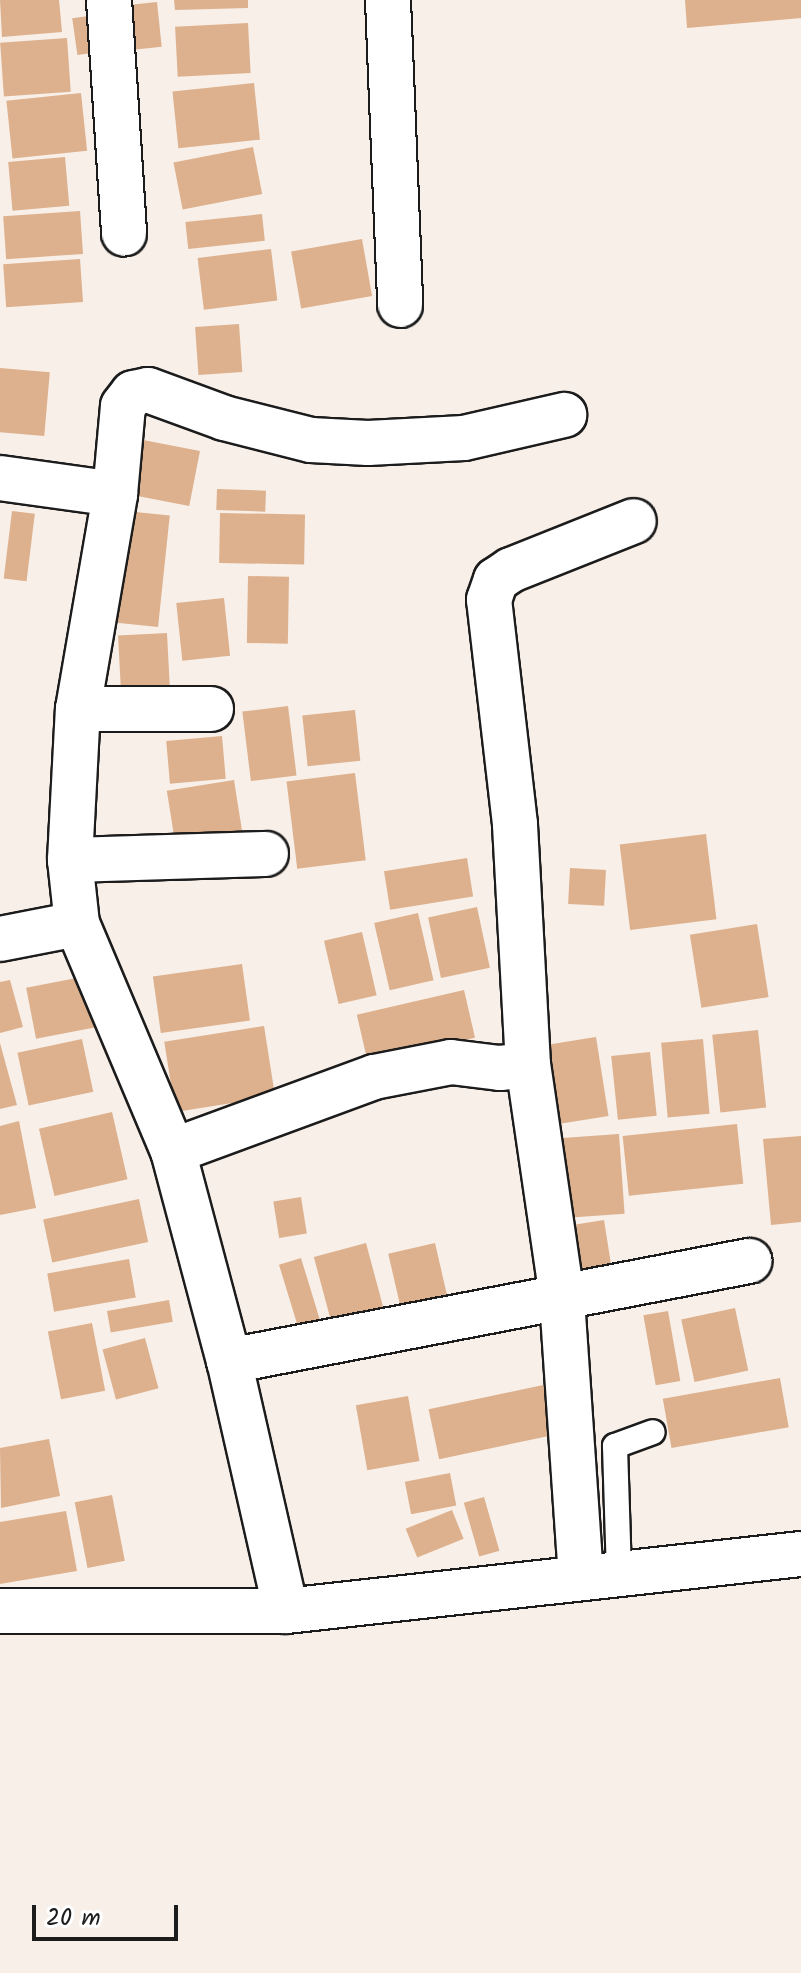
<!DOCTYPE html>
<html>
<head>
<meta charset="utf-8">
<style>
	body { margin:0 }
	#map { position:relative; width:801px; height:1973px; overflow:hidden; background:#f8efe8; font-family:Kalam,sans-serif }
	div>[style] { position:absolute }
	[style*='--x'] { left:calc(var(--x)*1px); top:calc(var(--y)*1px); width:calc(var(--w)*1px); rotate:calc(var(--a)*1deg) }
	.building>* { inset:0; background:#ddb18d; transform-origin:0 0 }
	.roads { filter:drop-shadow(2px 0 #1c1c1c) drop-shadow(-2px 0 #1c1c1c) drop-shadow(0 2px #1c1c1c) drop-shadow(0 -2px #1c1c1c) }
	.lane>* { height:24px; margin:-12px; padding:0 12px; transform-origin:12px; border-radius:12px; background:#fff }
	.street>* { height:44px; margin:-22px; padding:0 22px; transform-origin:22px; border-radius:22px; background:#fff }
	span { translate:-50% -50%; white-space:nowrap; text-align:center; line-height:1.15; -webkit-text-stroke:6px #fff; paint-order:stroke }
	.scale { position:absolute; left:32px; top:1905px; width:146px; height:36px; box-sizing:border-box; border:4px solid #1c1c1c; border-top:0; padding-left:10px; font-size:24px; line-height:28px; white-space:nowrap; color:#1c1c1c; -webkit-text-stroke:6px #fff; paint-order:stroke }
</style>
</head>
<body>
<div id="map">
	<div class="building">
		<i style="clip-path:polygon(0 0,59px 0,62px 32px,2px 37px)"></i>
		<i style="clip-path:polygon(174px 0,248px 0,248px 8px,175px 10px)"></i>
		<i style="clip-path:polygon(685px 0,801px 0,801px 18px,687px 28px)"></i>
		<i style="left:157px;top:2px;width:45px;height:43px;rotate:84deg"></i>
		<i style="left:96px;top:15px;width:37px;height:24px;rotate:82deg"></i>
		<i style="left:248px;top:23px;width:50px;height:73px;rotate:87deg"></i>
		<i style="left:67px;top:38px;width:54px;height:67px;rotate:86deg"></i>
		<i style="left:254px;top:83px;width:57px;height:82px;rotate:84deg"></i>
		<i style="left:81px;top:93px;width:58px;height:75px;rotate:84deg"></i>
		<i style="left:253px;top:147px;width:48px;height:81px;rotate:79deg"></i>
		<i style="left:65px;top:157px;width:49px;height:57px;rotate:85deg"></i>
		<i style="left:80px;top:211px;width:43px;height:77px;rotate:86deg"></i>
		<i style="left:262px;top:214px;width:27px;height:77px;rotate:84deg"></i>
		<i style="left:362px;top:239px;width:58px;height:72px;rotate:80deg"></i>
		<i style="left:271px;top:249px;width:52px;height:74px;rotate:83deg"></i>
		<i style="left:80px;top:259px;width:43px;height:77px;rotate:86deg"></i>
		<i style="left:239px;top:324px;width:48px;height:44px;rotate:86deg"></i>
		<i style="left:0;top:368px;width:50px;height:64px;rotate:5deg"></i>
		<i style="left:143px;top:440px;width:58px;height:56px;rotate:11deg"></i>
		<i style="left:217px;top:489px;width:49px;height:21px;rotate:2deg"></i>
		<i style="left:12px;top:511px;width:23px;height:68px;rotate:7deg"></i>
		<i style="left:126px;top:511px;width:44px;height:112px;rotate:6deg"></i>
		<i style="left:220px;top:513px;width:85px;height:50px;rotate:1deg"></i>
		<i style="left:248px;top:576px;width:41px;height:67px;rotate:1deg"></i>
		<i style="left:224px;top:598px;width:58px;height:48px;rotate:84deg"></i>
		<i style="left:167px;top:633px;width:57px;height:49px;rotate:87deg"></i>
		<i style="left:288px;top:706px;width:70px;height:46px;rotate:83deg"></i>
		<i style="left:355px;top:710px;width:51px;height:53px;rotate:84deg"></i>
		<i style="left:222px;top:736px;width:43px;height:56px;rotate:85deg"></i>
		<i style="left:355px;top:773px;width:88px;height:69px;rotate:83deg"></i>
		<i style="left:234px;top:780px;width:66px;height:68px;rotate:81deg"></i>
		<i style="left:706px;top:834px;width:86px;height:87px;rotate:83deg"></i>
		<i style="left:467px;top:858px;width:39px;height:84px;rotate:81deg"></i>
		<i style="left:570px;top:868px;width:36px;height:36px;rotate:3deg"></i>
		<i style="left:477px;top:907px;width:62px;height:50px;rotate:78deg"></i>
		<i style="left:418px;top:913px;width:69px;height:45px;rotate:77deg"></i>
		<i style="left:757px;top:924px;width:74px;height:68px;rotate:81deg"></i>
		<i style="left:362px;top:932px;width:65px;height:39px;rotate:77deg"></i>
		<i style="left:242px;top:964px;width:57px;height:90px;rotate:82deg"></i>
		<i style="left:87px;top:976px;width:52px;height:62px;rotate:79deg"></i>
		<i style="clip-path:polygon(10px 980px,23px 1027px,0 1033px,0 982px)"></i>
		<i style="left:464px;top:990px;width:49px;height:110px;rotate:77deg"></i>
		<i style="left:264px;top:1026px;width:71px;height:101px;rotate:81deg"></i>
		<i style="left:758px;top:1030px;width:78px;height:46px;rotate:84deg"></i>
		<i style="left:596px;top:1037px;width:80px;height:62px;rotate:81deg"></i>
		<i style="left:82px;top:1039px;width:54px;height:66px;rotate:78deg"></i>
		<i style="left:703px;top:1039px;width:75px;height:42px;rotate:85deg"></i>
		<i style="clip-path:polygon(0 1043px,17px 1105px,0 1109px)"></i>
		<i style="left:650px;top:1052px;width:64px;height:39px;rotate:84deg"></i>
		<i style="left:112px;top:1112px;width:69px;height:75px;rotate:77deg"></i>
		<i style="clip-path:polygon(19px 1121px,36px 1208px,0 1215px,0 1126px)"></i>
		<i style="left:737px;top:1124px;width:60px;height:115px;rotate:84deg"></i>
		<i style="left:619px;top:1134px;width:80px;height:64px;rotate:86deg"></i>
		<i style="clip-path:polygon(801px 1136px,801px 1222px,771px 1225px,763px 1139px)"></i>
		<i style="left:301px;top:1197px;width:37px;height:28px;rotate:81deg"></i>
		<i style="left:139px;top:1199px;width:44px;height:98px;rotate:78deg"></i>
		<i style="left:604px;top:1220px;width:51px;height:43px;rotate:81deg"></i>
		<i style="left:366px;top:1243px;width:71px;height:54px;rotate:75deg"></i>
		<i style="left:435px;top:1243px;width:62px;height:48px;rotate:77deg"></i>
		<i style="left:301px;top:1258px;width:73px;height:23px;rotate:73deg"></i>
		<i style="left:129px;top:1259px;width:39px;height:83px;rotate:80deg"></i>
		<i style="left:169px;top:1300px;width:22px;height:63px;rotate:80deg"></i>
		<i style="left:735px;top:1308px;width:64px;height:55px;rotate:78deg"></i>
		<i style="left:668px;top:1311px;width:71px;height:25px;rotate:80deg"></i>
		<i style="left:92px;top:1323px;width:69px;height:45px;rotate:79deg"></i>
		<i style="left:145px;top:1338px;width:52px;height:44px;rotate:75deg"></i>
		<i style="left:780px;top:1378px;width:50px;height:119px;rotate:80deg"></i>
		<i style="left:543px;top:1385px;width:51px;height:117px;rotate:78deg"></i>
		<i style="left:408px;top:1396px;width:66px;height:53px;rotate:80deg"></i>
		<i style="clip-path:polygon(49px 1439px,60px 1496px,1px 1508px,0 1448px)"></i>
		<i style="left:450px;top:1473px;width:33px;height:46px;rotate:79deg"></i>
		<i style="left:112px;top:1495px;width:67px;height:38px;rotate:79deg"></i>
		<i style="left:484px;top:1497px;width:56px;height:21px;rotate:74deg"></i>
		<i style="left:452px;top:1510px;width:31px;height:50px;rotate:68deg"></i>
		<i style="clip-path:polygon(66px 1511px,77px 1571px,0 1584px,0 1522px)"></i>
	</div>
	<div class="roads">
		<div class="lane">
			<i style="--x:619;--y:1574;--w:128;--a:-91.8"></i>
			<i style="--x:615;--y:1446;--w:40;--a:-20.2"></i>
		</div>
		<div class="street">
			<i style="--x:109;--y:0;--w:234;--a:86.3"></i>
			<i style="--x:388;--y:0;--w:305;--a:87.7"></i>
			<i style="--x:0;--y:478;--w:116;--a:7.9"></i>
			<i style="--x:78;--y:709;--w:133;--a:0"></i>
			<i style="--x:70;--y:860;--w:196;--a:-1.8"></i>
			<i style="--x:0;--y:939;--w:78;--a:-11"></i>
			<i style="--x:173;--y:1151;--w:214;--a:-20.2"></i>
			<i style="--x:374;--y:1077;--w:78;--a:-11"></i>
			<i style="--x:451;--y:1062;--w:49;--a:7"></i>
			<i style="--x:500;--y:1068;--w:28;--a:-6"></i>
			<i style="--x:229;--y:1361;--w:530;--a:-10.89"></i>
			<i style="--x:581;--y:1578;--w:282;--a:-93.9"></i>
			<i style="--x:562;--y:1297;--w:234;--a:-98.3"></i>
			<i style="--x:528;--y:1065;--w:241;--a:-93.1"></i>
			<i style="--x:515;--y:824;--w:226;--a:-96.6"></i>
			<i style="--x:489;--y:600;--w:21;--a:-71"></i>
			<i style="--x:496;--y:580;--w:18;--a:-34"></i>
			<i style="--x:511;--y:570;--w:132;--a:-21.7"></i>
			<i style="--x:0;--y:1611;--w:286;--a:0"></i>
			<i style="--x:286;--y:1611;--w:518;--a:-6.32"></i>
			<i style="--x:286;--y:1611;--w:256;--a:-102.8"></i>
			<i style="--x:229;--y:1361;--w:217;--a:-104.9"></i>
			<i style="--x:173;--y:1151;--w:246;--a:-112.9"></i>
			<i style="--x:77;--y:924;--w:64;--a:-96.2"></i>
			<i style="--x:70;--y:860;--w:151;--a:-87"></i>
			<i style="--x:78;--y:709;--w:218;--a:-80.2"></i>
			<i style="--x:115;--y:494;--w:88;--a:-84.8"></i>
			<i style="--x:123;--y:406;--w:16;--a:-52"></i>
			<i style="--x:133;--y:393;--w:15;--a:-11"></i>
			<i style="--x:148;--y:390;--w:81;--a:20.2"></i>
			<i style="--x:224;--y:418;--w:90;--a:14.2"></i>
			<i style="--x:311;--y:440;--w:57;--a:3"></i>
			<i style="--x:368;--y:443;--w:96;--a:-3"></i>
			<i style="--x:464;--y:438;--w:103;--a:-13"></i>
		</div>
	</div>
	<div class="scale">20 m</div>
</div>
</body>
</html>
